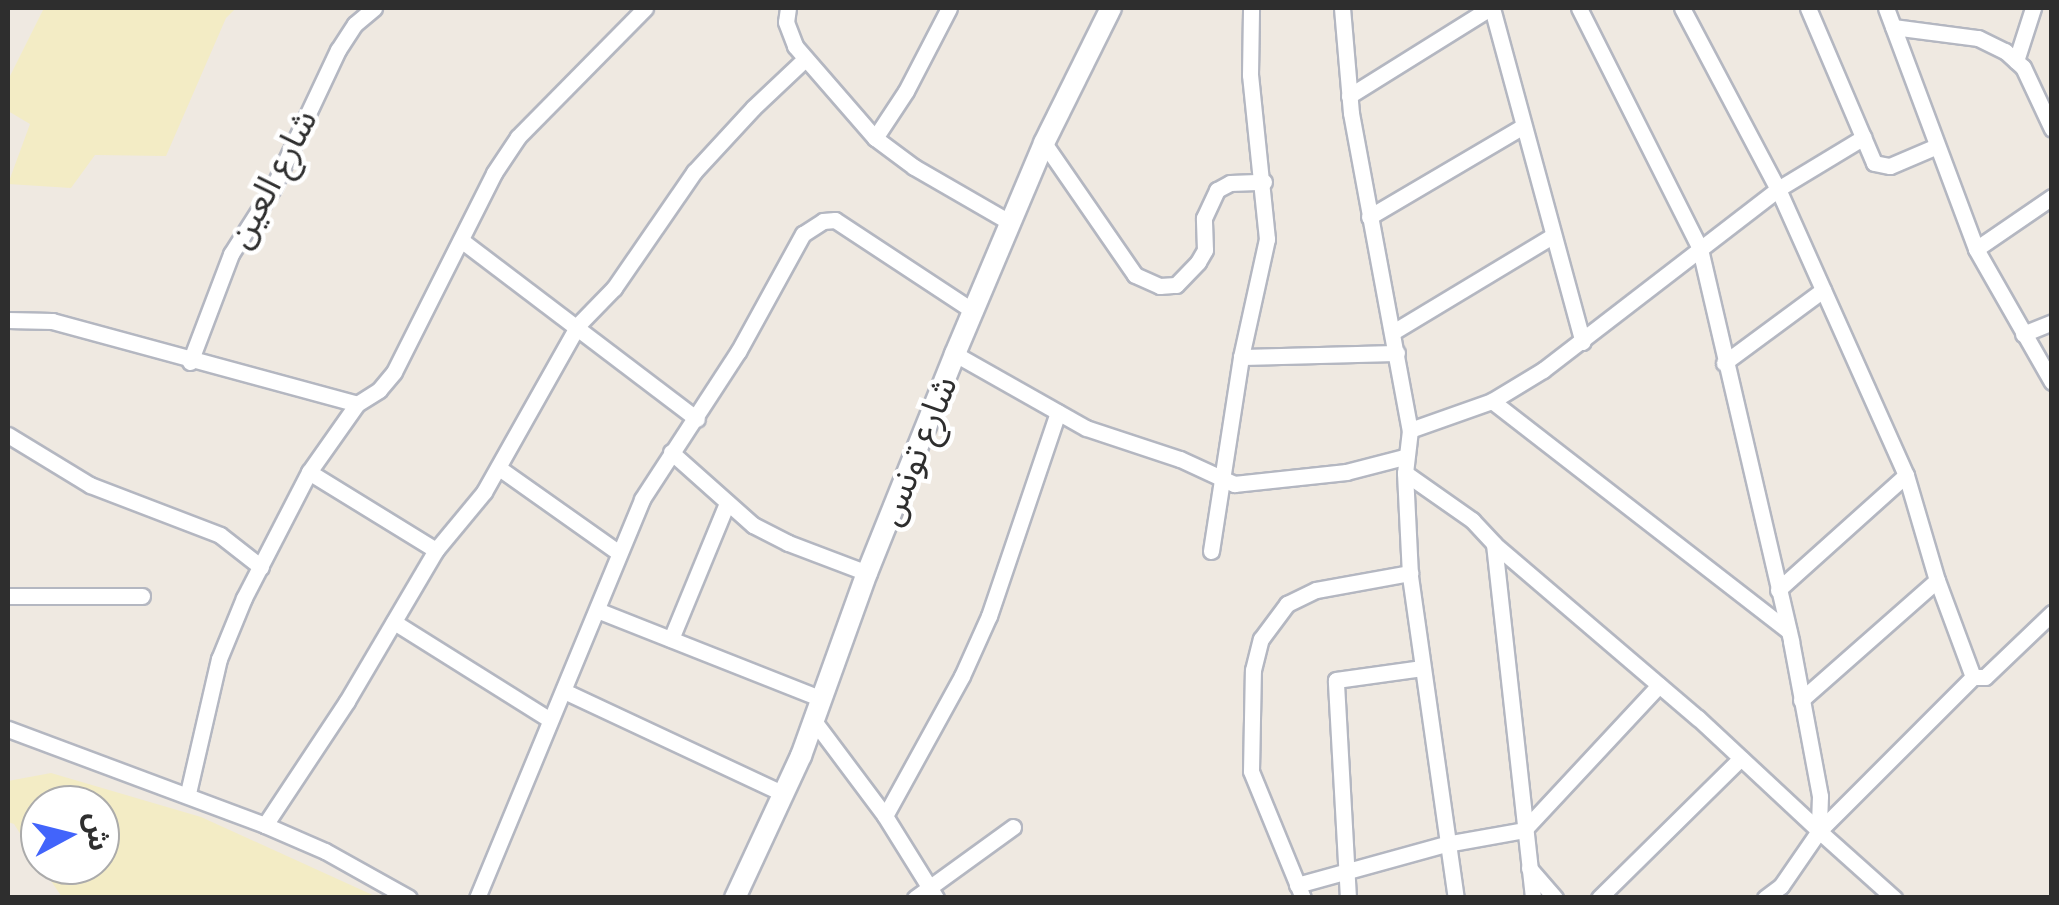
<!DOCTYPE html>
<html>
<head>
<meta charset="utf-8">
<style>
	body { margin:0 }
	#map { position:relative; width:2059px; height:905px; overflow:hidden; background:#efe9e1; font-family:Ubuntu,"Noto Sans Arabic",sans-serif }
	div>[style] { position:absolute }
	[style*='--x'] { left:calc(var(--x)*1px); top:calc(var(--y)*1px); width:calc(var(--w)*1px); rotate:calc(var(--a)*1deg) }
	.sand>* { inset:0; background:#f3ecc5 }
	.roads { filter:drop-shadow(2px 0 #b4b7c1) drop-shadow(-2px 0 #b4b7c1) drop-shadow(0 2px #b4b7c1) drop-shadow(0 -2px #b4b7c1) }
	.minor>* { height:15px; margin:-7.5px; padding:0 7.5px; transform-origin:7.5px; border-radius:7.5px; background:#fff }
	.tertiary>* { height:20px; margin:-10px; padding:0 10px; transform-origin:10px; border-radius:10px; background:#fff }
	span { translate:-50% -50%; white-space:nowrap; text-align:center; line-height:1.15; -webkit-text-stroke:9px #fff; paint-order:stroke }
	.street-label { font-size:35px; color:#2e2e2e }
	.frame { position:absolute; inset:0; border:10px solid #2e2e2e; pointer-events:none }
	.north { position:absolute; left:20px; top:785px; width:100px; height:100px; box-sizing:border-box; background:#fff; border:2px solid #ababab; border-radius:50%; rotate:83deg; font-size:28px; font-weight:700; line-height:40px; text-align:center; color:#2e2e2e }
	.north::after { content:''; display:block; margin:auto; width:35px; height:45px; background:#4264fb; clip-path:polygon(50% 0,100% 100%,50% 72%,0 100%) }
</style>
</head>
<body>
<div id="map">
	<div class="sand">
		<i style="clip-path:polygon(44px 8px,236px 8px,226px 18px,166px 156px,95px 155px,71px 188px,8px 184px,30px 124px,8px 111px,8px 80px)"></i>
		<i style="clip-path:polygon(51px 773px,201px 817px,377px 897px,62px 897px,40px 865px,100px 865px,100px 805px,40px 805px,40px 865px,14px 824px,8px 822px,8px 781px)"></i>
	</div>
	<div class="roads">
		<div class="minor">
			<i style="--x:788;--y:8;--w:14;--a:98"></i>
			<i style="--x:786;--y:22;--w:26;--a:69"></i>
			<i style="--x:795;--y:46;--w:122;--a:49"></i>
			<i style="--x:875;--y:138;--w:49;--a:36.6"></i>
			<i style="--x:914;--y:167;--w:112;--a:30"></i>
			<i style="--x:1342;--y:8;--w:105;--a:85.1"></i>
			<i style="--x:1351;--y:113;--w:322;--a:79.5"></i>
			<i style="--x:1410;--y:430;--w:43;--a:96.6"></i>
			<i style="--x:1405;--y:473;--w:82;--a:35"></i>
			<i style="--x:1472;--y:520;--w:33;--a:47"></i>
			<i style="--x:1494;--y:544;--w:268;--a:40.5"></i>
			<i style="--x:1698;--y:718;--w:166;--a:43"></i>
			<i style="--x:1492;--y:8;--w:346;--a:74.8"></i>
			<i style="--x:1579;--y:8;--w:270;--a:63.3"></i>
			<i style="--x:1700;--y:249;--w:402;--a:76.9"></i>
			<i style="--x:1791;--y:641;--w:158;--a:79.4"></i>
			<i style="--x:1820;--y:796;--w:35;--a:92"></i>
			<i style="--x:1819;--y:831;--w:101;--a:41.8"></i>
			<i style="--x:1682;--y:8;--w:205;--a:62.1"></i>
			<i style="--x:1778;--y:189;--w:313;--a:65.9"></i>
			<i style="--x:1906;--y:475;--w:172;--a:138.1"></i>
			<i style="--x:1808;--y:8;--w:168;--a:66.9"></i>
			<i style="--x:1874;--y:163;--w:16;--a:11"></i>
			<i style="--x:1890;--y:166;--w:51;--a:-23.1"></i>
			<i style="--x:1886;--y:8;--w:257;--a:69.5"></i>
			<i style="--x:1976;--y:249;--w:153;--a:60.3"></i>
			<i style="--x:1893;--y:27;--w:86;--a:7.4"></i>
			<i style="--x:1978;--y:38;--w:30;--a:26"></i>
			<i style="--x:2005;--y:51;--w:24;--a:42"></i>
			<i style="--x:2023;--y:67;--w:68;--a:64.9"></i>
			<i style="--x:2016;--y:61;--w:56;--a:-72.2"></i>
			<i style="--x:1349;--y:96;--w:166;--a:-32"></i>
			<i style="--x:875;--y:138;--w:56;--a:-56.6"></i>
			<i style="--x:906;--y:91;--w:93;--a:-62.6"></i>
			<i style="--x:1044;--y:143;--w:160;--a:55.4"></i>
			<i style="--x:1135;--y:275;--w:27;--a:24"></i>
			<i style="--x:1160;--y:286;--w:16;--a:-4"></i>
			<i style="--x:1176;--y:285;--w:32;--a:-46"></i>
			<i style="--x:1198;--y:262;--w:14;--a:-60"></i>
			<i style="--x:1205;--y:250;--w:32;--a:-92"></i>
			<i style="--x:1204;--y:218;--w:31;--a:-65"></i>
			<i style="--x:1217;--y:190;--w:15;--a:-28"></i>
			<i style="--x:1230;--y:183;--w:34;--a:-2"></i>
			<i style="--x:1369;--y:217;--w:178;--a:-30.5"></i>
			<i style="--x:461;--y:240;--w:296;--a:37.2"></i>
			<i style="--x:1976;--y:249;--w:92;--a:-34.4"></i>
			<i style="--x:8;--y:320;--w:44;--a:1.3"></i>
			<i style="--x:52;--y:321;--w:316;--a:15.2"></i>
			<i style="--x:1393;--y:332;--w:186;--a:-31.1"></i>
			<i style="--x:2023;--y:334;--w:31;--a:-22"></i>
			<i style="--x:955;--y:354;--w:150;--a:29.5"></i>
			<i style="--x:1086;--y:428;--w:99;--a:18.3"></i>
			<i style="--x:1180;--y:459;--w:60;--a:24.8"></i>
			<i style="--x:1234;--y:484;--w:113;--a:-6.1"></i>
			<i style="--x:1346;--y:472;--w:60;--a:-14.5"></i>
			<i style="--x:1241;--y:357;--w:156;--a:-1.5"></i>
			<i style="--x:190;--y:362;--w:116;--a:-69.2"></i>
			<i style="--x:231;--y:254;--w:78;--a:-57.5"></i>
			<i style="--x:273;--y:188;--w:153;--a:-64.8"></i>
			<i style="--x:338;--y:50;--w:31;--a:-57"></i>
			<i style="--x:355;--y:24;--w:25;--a:-40"></i>
			<i style="--x:1724;--y:363;--w:123;--a:-36.4"></i>
			<i style="--x:1492;--y:401;--w:375;--a:37.8"></i>
			<i style="--x:1410;--y:430;--w:87;--a:-19.5"></i>
			<i style="--x:1492;--y:401;--w:60;--a:-31.3"></i>
			<i style="--x:1543;--y:370;--w:297;--a:-37.6"></i>
			<i style="--x:1778;--y:189;--w:100;--a:-31.2"></i>
			<i style="--x:8;--y:435;--w:96;--a:31.4"></i>
			<i style="--x:90;--y:485;--w:139;--a:21"></i>
			<i style="--x:220;--y:535;--w:52;--a:38"></i>
			<i style="--x:671;--y:452;--w:110;--a:41.7"></i>
			<i style="--x:753;--y:525;--w:39;--a:27"></i>
			<i style="--x:788;--y:543;--w:85;--a:20.8"></i>
			<i style="--x:499;--y:468;--w:147;--a:35.3"></i>
			<i style="--x:309;--y:472;--w:149;--a:31.6"></i>
			<i style="--x:1405;--y:473;--w:103;--a:87.2"></i>
			<i style="--x:1410;--y:576;--w:325;--a:81.9"></i>
			<i style="--x:1906;--y:475;--w:109;--a:73.6"></i>
			<i style="--x:1937;--y:580;--w:103;--a:69.6"></i>
			<i style="--x:1973;--y:677;--w:12;--a:0"></i>
			<i style="--x:1985;--y:677;--w:93;--a:-43.7"></i>
			<i style="--x:1494;--y:544;--w:356;--a:83.7"></i>
			<i style="--x:1211;--y:551;--w:196;--a:-81.2"></i>
			<i style="--x:1241;--y:357;--w:121;--a:-77.6"></i>
			<i style="--x:1267;--y:239;--w:165;--a:-95.9"></i>
			<i style="--x:1250;--y:75;--w:67;--a:-89.1"></i>
			<i style="--x:8;--y:596;--w:134;--a:0"></i>
			<i style="--x:597;--y:610;--w:242;--a:21.6"></i>
			<i style="--x:394;--y:622;--w:184;--a:32.1"></i>
			<i style="--x:671;--y:639;--w:147;--a:-67.6"></i>
			<i style="--x:564;--y:691;--w:243;--a:25.1"></i>
			<i style="--x:1801;--y:700;--w:181;--a:-41.4"></i>
			<i style="--x:814;--y:721;--w:119;--a:53.2"></i>
			<i style="--x:885;--y:816;--w:97;--a:58.1"></i>
			<i style="--x:8;--y:729;--w:274;--a:20.5"></i>
			<i style="--x:265;--y:825;--w:65;--a:23.4"></i>
			<i style="--x:325;--y:851;--w:96;--a:29.2"></i>
			<i style="--x:188;--y:793;--w:138;--a:-77"></i>
			<i style="--x:219;--y:659;--w:66;--a:-67.7"></i>
			<i style="--x:244;--y:598;--w:142;--a:-62.7"></i>
			<i style="--x:309;--y:472;--w:83;--a:-54.8"></i>
			<i style="--x:357;--y:404;--w:26;--a:-32"></i>
			<i style="--x:379;--y:390;--w:23;--a:-50"></i>
			<i style="--x:394;--y:372;--w:223;--a:-63.3"></i>
			<i style="--x:494;--y:173;--w:43;--a:-56.3"></i>
			<i style="--x:518;--y:137;--w:181;--a:-45.4"></i>
			<i style="--x:885;--y:816;--w:160;--a:-61.2"></i>
			<i style="--x:962;--y:676;--w:66;--a:-65.8"></i>
			<i style="--x:989;--y:616;--w:215;--a:-71.3"></i>
			<i style="--x:265;--y:825;--w:149;--a:-56.5"></i>
			<i style="--x:347;--y:701;--w:175;--a:-59.5"></i>
			<i style="--x:436;--y:550;--w:75;--a:-50.4"></i>
			<i style="--x:484;--y:492;--w:192;--a:-60.6"></i>
			<i style="--x:578;--y:325;--w:52;--a:-45.8"></i>
			<i style="--x:614;--y:288;--w:141;--a:-55.4"></i>
			<i style="--x:694;--y:172;--w:87;--a:-47.3"></i>
			<i style="--x:753;--y:108;--w:71;--a:-43.3"></i>
			<i style="--x:1529;--y:868;--w:40;--a:49"></i>
			<i style="--x:1297;--y:885;--w:155;--a:-15.4"></i>
			<i style="--x:1446;--y:844;--w:79;--a:-10.2"></i>
			<i style="--x:1524;--y:830;--w:198;--a:-47"></i>
			<i style="--x:477;--y:898;--w:432;--a:-67.5"></i>
			<i style="--x:642;--y:499;--w:176;--a:-56.9"></i>
			<i style="--x:738;--y:352;--w:135;--a:-61.2"></i>
			<i style="--x:803;--y:234;--w:24;--a:-33"></i>
			<i style="--x:823;--y:221;--w:12;--a:-5"></i>
			<i style="--x:835;--y:220;--w:165;--a:33.4"></i>
			<i style="--x:915;--y:898;--w:121;--a:-35.9"></i>
			<i style="--x:1303;--y:898;--w:137;--a:-112.3"></i>
			<i style="--x:1251;--y:771;--w:101;--a:-88.9"></i>
			<i style="--x:1253;--y:670;--w:32;--a:-76"></i>
			<i style="--x:1261;--y:639;--w:44;--a:-53.4"></i>
			<i style="--x:1287;--y:604;--w:32;--a:-26"></i>
			<i style="--x:1316;--y:590;--w:96;--a:-10.3"></i>
			<i style="--x:1348;--y:898;--w:218;--a:-93.2"></i>
			<i style="--x:1336;--y:680;--w:87;--a:-7.9"></i>
			<i style="--x:1599;--y:898;--w:199;--a:-44.6"></i>
			<i style="--x:1765;--y:898;--w:20;--a:-37"></i>
			<i style="--x:1781;--y:886;--w:67;--a:-55.4"></i>
			<i style="--x:1819;--y:831;--w:218;--a:-45"></i>
		</div>
		<div class="tertiary">
			<i style="--x:735;--y:898;--w:157;--a:-65.1"></i>
			<i style="--x:801;--y:756;--w:195;--a:-70.2"></i>
			<i style="--x:867;--y:573;--w:236;--a:-68.1"></i>
			<i style="--x:955;--y:354;--w:229;--a:-67.1"></i>
			<i style="--x:1044;--y:143;--w:151;--a:-63.6"></i>
		</div>
	</div>
	<div class="street-label">
		<span style="left:271px;top:178px;rotate:-62deg">شارع العين</span>
		<span style="left:916px;top:450px;rotate:-68deg">شارع تونس</span>
	</div>
	<div class="frame"></div>
	<div class="north">ش</div>
</div>
</body>
</html>
